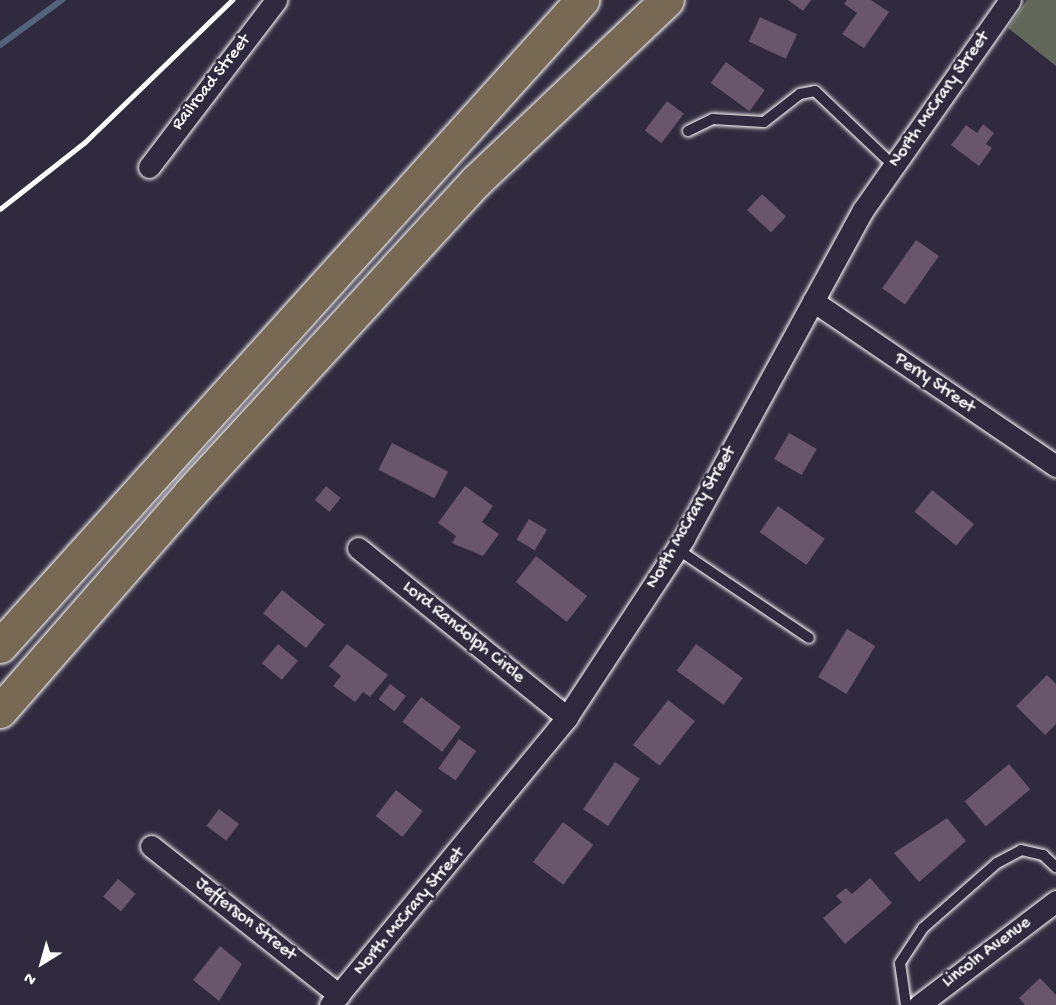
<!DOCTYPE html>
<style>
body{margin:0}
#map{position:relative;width:1056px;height:1005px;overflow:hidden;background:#2f2a3d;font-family:"Gochi Hand",sans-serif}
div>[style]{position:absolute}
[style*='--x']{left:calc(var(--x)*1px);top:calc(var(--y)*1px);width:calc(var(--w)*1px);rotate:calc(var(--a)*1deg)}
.green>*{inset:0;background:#62675a}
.stream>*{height:6px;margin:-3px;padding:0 3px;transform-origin:3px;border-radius:3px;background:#51647c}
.building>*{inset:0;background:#69556c;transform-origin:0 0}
.roads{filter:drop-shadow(0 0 2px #fff) drop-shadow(0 0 2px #fff)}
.service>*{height:10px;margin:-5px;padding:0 5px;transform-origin:5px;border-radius:5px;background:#2f2a3d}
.minor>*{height:21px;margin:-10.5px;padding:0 10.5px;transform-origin:10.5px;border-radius:10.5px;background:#2f2a3d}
.motorway>*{height:33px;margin:-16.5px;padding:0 16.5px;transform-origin:16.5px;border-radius:16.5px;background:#786954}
.rail>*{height:4.5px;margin:-2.25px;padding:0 2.25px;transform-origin:2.25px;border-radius:2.25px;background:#fff}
span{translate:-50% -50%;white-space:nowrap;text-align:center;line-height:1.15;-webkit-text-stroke:5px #2f2a3d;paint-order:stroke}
.street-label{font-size:18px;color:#fff}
.north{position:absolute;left:12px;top:933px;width:60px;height:60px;-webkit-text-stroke:4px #2f2a3d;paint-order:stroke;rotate:217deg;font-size:16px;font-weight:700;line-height:24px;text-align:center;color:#fff}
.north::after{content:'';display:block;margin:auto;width:21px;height:27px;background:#fff;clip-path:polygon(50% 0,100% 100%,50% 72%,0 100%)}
</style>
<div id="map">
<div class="green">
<div style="clip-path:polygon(1027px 0,1056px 0,1056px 66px,1008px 28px)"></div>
</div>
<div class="stream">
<div style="--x:0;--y:45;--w:77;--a:-36"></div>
</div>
<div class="building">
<div style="clip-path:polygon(788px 0,811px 0,803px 11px)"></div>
<div style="clip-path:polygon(847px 0,871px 0,889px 12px,864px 48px,842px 34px,857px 13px,844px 4px)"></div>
<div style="left:760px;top:17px;width:41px;height:27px;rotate:25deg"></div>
<div style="left:726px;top:62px;width:48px;height:26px;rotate:36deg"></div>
<div style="left:667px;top:101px;width:21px;height:37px;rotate:37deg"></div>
<div style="clip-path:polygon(983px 124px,994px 133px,986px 144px,992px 148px,979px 166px,951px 145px,966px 125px,977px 133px)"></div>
<div style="left:762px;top:194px;width:33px;height:22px;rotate:43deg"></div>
<div style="left:916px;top:240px;width:28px;height:59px;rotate:35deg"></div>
<div style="left:789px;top:433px;width:32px;height:30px;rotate:30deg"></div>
<div style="left:392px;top:443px;width:63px;height:30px;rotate:27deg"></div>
<div style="left:326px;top:486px;width:19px;height:18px;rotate:39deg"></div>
<div style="clip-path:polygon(465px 486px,493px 506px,482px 522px,499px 534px,483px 556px,452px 543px,456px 536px,438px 523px)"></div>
<div style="left:932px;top:490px;width:54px;height:28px;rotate:39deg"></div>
<div style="left:778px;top:506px;width:57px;height:32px;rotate:35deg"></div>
<div style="left:529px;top:519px;width:21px;height:24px;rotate:31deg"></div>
<div style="left:536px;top:556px;width:65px;height:33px;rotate:38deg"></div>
<div style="left:282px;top:590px;width:55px;height:30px;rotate:39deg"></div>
<div style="left:847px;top:629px;width:33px;height:56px;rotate:31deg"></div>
<div style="left:278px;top:644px;width:26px;height:25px;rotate:40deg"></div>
<div style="clip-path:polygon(347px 644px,388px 675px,370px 697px,363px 692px,355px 702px,333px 686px,341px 676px,329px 666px)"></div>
<div style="left:696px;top:644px;width:58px;height:33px;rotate:36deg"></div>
<div style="clip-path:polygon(1047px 675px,1056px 684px,1056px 724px,1045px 735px,1016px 706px)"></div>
<div style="left:390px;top:684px;width:20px;height:19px;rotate:37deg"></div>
<div style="left:421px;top:697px;width:50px;height:31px;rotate:37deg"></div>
<div style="left:668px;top:700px;width:34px;height:57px;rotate:38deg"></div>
<div style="left:459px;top:739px;width:21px;height:36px;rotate:35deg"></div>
<div style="left:615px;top:762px;width:30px;height:57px;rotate:34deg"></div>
<div style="left:1009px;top:764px;width:33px;height:58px;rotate:50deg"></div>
<div style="left:396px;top:790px;width:34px;height:33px;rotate:38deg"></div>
<div style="left:219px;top:809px;width:25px;height:21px;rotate:37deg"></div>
<div style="clip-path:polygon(947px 818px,966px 841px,919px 882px,894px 853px)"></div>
<div style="left:563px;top:822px;width:38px;height:50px;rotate:37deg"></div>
<div style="clip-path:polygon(870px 878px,892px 903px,845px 944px,823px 918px,842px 902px,836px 896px,846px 888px,852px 894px)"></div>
<div style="left:118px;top:879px;width:23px;height:23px;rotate:40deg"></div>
<div style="clip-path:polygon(220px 946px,242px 964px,219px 1001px,193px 980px)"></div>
<div style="clip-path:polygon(1040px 978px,1056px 995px,1056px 1005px,1025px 1005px,1019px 998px)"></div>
</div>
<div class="roads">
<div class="service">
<div style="--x:688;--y:131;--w:28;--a:-26"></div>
<div style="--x:713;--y:119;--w:51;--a:3.4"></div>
<div style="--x:764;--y:122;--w:46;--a:-37.9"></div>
<div style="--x:800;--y:94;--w:15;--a:-11"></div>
<div style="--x:815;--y:91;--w:109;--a:43.5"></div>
<div style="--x:677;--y:549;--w:159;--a:34"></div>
<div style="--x:906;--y:1005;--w:42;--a:-98.1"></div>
<div style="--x:900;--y:963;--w:42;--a:-56.7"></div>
<div style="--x:923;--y:928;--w:98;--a:-41.3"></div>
<div style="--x:997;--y:863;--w:27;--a:-28"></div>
<div style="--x:1021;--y:850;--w:23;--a:13"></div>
<div style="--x:1043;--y:855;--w:18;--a:43"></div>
</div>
<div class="minor">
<div style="--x:149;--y:167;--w:210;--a:-52.7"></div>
<div style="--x:813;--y:301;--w:294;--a:34.2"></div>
<div style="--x:358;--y:548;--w:269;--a:39"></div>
<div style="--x:151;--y:846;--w:240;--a:38.4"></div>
<div style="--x:330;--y:1005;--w:373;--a:-50.5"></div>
<div style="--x:567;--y:717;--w:214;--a:-56.8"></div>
<div style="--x:684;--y:538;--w:374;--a:-61.4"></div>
<div style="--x:863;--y:210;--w:256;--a:-55"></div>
<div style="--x:919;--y:1005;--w:172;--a:-37.2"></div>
</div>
<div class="motorway">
<div style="--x:0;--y:646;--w:870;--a:-47.98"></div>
<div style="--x:0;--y:711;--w:289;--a:-48.9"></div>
<div style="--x:190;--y:493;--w:423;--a:-47.5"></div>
<div style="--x:476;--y:181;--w:263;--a:-43.5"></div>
</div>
</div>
<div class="rail">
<div style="--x:0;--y:209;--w:107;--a:-38.2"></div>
<div style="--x:84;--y:143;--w:206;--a:-44"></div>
</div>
<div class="street-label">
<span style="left:212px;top:83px;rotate:-52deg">Railroad Street</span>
<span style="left:940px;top:100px;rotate:-55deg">North McCrary Street</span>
<span style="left:934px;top:384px;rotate:34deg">Perry Street</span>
<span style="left:692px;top:518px;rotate:-60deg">North McCrary Street</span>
<span style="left:463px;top:633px;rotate:39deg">Lord Randolph Circle</span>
<span style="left:410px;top:912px;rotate:-50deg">North McCrary Street</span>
<span style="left:245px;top:920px;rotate:38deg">Jefferson Street</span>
<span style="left:987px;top:953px;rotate:-37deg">Lincoln Avenue</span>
</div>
<div class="north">N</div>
</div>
